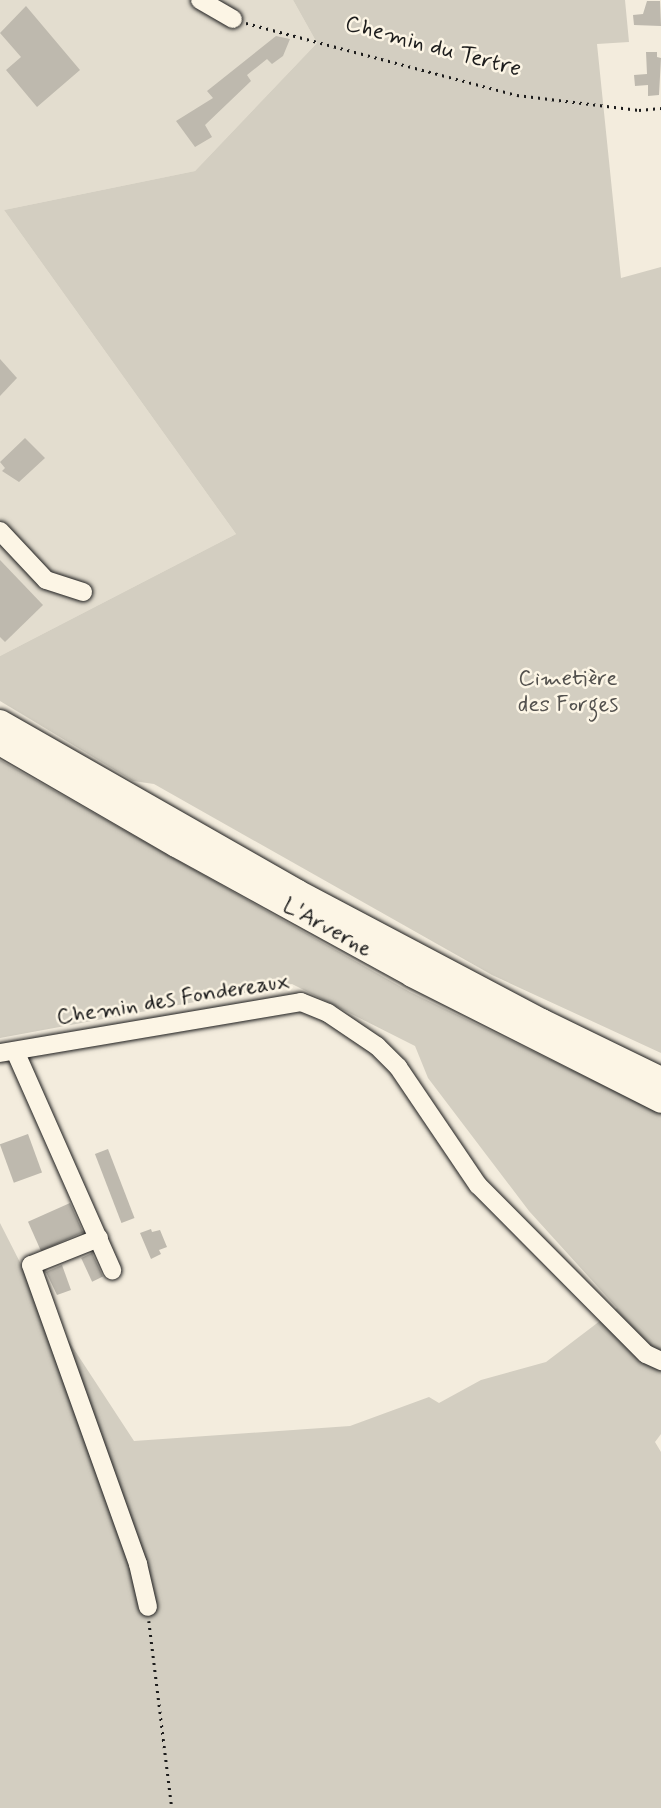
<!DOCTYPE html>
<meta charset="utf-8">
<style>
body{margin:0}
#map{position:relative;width:661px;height:1808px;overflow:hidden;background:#f3ecdd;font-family:Mynerve,sans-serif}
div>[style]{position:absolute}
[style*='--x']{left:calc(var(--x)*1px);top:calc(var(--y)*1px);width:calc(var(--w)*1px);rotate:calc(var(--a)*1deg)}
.built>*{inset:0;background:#e3ddcf}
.green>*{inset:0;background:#d3cec1}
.building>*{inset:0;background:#beb9ae;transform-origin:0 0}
.path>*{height:2.5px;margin-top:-1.25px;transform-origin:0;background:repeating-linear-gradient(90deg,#1c1c1c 0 2px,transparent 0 7px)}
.roads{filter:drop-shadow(0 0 2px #1c1c1c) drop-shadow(0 0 2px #1c1c1c)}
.minor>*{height:18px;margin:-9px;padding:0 9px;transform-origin:9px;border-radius:9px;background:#fcf5e5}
.highway>*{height:24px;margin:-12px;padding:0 12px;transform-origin:12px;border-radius:12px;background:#fcf5e5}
span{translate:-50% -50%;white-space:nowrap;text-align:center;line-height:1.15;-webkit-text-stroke:5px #fcf5e5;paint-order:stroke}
.street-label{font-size:23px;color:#1c1c1c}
.park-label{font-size:23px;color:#53514e}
</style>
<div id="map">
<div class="built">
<div style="clip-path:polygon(0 0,293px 0,317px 43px,195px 171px,4px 210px,236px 534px,0 656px)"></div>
</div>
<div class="green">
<div style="clip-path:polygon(293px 0,625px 0,629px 42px,597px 44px,621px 278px,661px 267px,661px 1053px,492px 975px,154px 784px,133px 781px,0 701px,0 656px,236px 534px,4px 210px,195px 171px,317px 43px)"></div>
<div style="clip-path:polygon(0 760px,410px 992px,661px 1113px,661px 1434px,655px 1442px,661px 1452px,661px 1808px,0 1808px,0 1223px,30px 1282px,134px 1441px,350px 1426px,429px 1397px,439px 1403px,481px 1380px,546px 1362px,617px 1308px,529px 1211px,428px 1078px,415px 1046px,292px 984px,0 1038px)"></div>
</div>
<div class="building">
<div style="clip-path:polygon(647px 1px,660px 1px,661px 26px,634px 25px,633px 15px,643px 14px)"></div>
<div style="clip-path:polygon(26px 6px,80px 70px,37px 107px,6px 70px,21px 57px,0 33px)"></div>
<div style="clip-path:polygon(276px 36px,290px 39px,283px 56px,272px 64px,267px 59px,247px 75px,251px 81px,205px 125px,212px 137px,195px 147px,176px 121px,213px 98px,207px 91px)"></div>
<div style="clip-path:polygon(646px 52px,657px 52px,657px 57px,661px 58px,659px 95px,648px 96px,648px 85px,635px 86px,634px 75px,647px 74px)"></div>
<div style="clip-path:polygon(0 359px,17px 378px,0 396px)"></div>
<div style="clip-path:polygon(25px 438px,45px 458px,19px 482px,2px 471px,5px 468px,0 462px)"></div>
<div style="clip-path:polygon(0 560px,43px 605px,5px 642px,0 637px)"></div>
<div style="left:28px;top:1134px;width:41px;height:30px;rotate:70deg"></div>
<div style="left:108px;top:1149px;width:74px;height:14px;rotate:69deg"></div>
<div style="left:70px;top:1203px;width:32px;height:46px;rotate:66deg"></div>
<div style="clip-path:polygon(151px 1229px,152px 1232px,160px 1230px,167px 1247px,159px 1250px,161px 1254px,151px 1259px,140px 1233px)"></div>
<div style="left:92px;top:1253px;width:26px;height:12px;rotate:65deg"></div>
<div style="clip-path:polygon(62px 1265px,71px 1290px,57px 1295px,46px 1272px)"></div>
</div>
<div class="path">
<div style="--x:246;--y:23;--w:280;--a:14.9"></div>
<div style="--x:517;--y:95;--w:123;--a:7"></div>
<div style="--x:639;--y:110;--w:22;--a:-5"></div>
<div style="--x:149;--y:1621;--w:188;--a:83"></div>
</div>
<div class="roads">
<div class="minor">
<div style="--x:200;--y:0;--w:38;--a:30"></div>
<div style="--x:0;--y:531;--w:67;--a:46.8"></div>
<div style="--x:46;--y:580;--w:39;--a:18"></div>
<div style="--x:15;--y:1051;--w:240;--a:66.1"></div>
<div style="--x:0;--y:1053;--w:305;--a:-9.6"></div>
<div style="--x:301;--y:1002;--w:29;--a:22"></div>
<div style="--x:328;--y:1013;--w:59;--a:34"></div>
<div style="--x:377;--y:1046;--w:30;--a:45"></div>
<div style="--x:398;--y:1067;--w:143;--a:55.9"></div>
<div style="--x:478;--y:1185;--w:238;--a:45.2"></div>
<div style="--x:646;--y:1354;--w:17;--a:25"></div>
<div style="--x:99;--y:1238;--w:73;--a:158.3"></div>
<div style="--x:31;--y:1265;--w:318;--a:70.3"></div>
<div style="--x:138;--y:1564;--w:44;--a:76.9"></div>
</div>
<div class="highway">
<div style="--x:0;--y:722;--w:343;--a:29.7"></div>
<div style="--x:298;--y:892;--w:276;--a:27.9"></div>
<div style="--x:542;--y:1021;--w:132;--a:26"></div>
<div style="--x:0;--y:743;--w:203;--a:30.1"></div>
<div style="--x:176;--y:845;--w:269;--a:28.8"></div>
<div style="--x:412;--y:975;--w:279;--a:26.8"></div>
</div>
</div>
<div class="street-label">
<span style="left:433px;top:47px;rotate:15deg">Chemin du Tertre</span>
<span style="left:327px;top:928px;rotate:29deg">L'Arverne</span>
<span style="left:173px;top:1000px;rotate:-9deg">Chemin des Fondereaux</span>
</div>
<div class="park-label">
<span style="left:568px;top:692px">Cimetière<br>des Forges</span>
</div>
</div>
